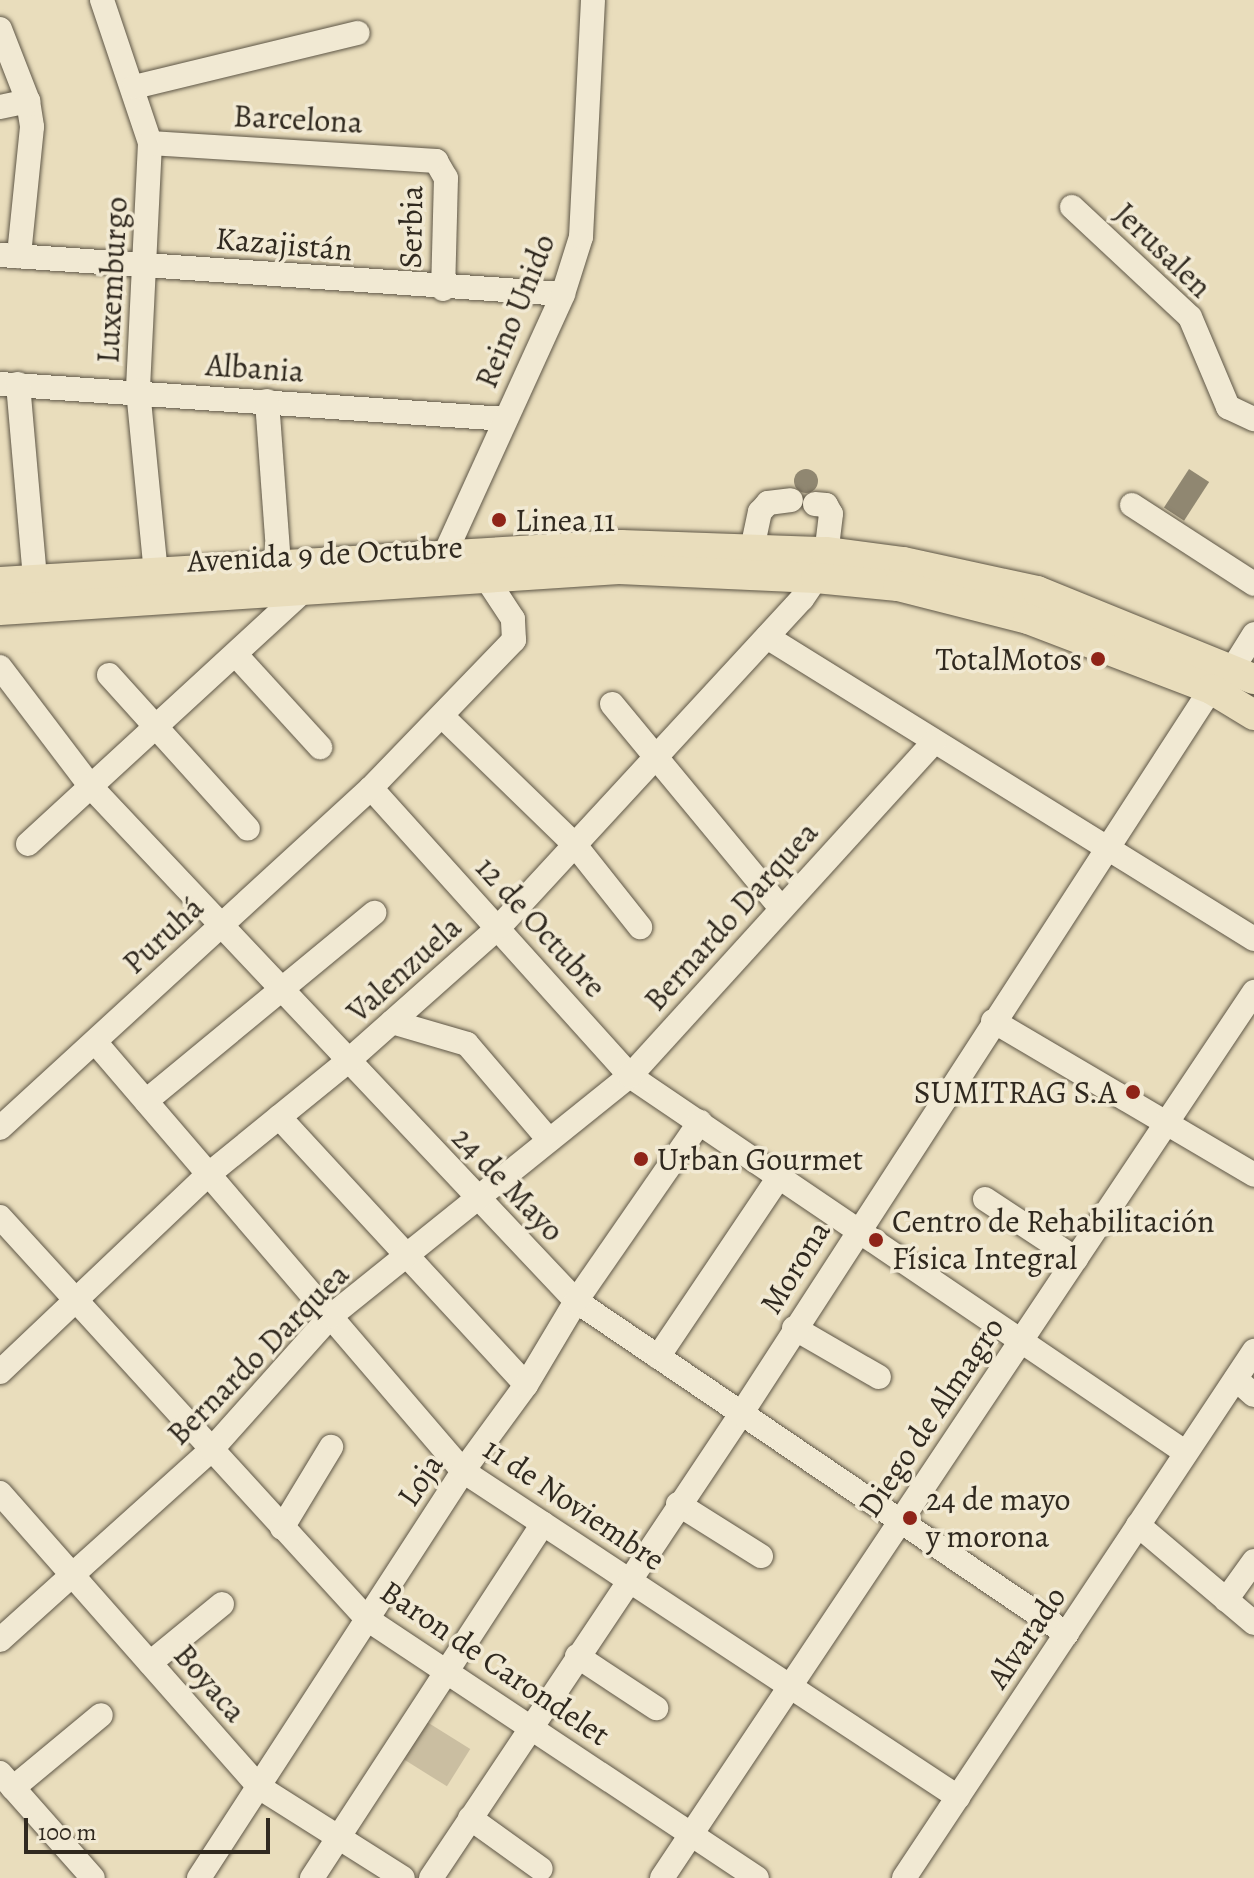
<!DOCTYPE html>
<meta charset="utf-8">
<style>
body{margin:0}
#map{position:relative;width:1254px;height:1878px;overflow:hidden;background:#e9ddbc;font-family:Alegreya,serif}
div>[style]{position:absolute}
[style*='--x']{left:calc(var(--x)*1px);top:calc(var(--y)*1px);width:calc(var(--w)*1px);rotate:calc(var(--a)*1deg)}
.green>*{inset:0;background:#cabea1;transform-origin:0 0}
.building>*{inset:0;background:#908771;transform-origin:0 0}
.round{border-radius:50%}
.roads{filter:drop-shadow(0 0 2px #5e5646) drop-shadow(0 0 2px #5e5646)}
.minor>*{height:24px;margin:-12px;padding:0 12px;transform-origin:12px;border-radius:12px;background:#f1e9d3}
.major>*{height:30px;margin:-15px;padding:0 15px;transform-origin:15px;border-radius:15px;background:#e9ddbc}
.dots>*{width:22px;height:22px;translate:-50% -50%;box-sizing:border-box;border:4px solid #f1e9d3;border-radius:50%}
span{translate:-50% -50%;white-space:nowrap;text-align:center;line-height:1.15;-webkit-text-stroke:7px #f1e9d3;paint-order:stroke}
.street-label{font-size:32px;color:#30291f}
.poi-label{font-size:32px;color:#30291f}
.left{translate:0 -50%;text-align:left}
.right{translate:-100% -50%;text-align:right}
.scale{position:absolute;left:24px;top:1818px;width:246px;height:36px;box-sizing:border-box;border:4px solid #30291f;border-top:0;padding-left:10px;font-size:24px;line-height:28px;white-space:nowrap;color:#30291f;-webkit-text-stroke:6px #f1e9d3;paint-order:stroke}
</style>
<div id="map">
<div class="green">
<div style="left:427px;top:1722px;width:51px;height:44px;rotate:32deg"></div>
</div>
<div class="building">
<div style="left:1189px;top:469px;width:24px;height:46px;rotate:33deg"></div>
<div class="round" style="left:794px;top:469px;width:24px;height:24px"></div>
</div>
<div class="roads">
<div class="minor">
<div style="--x:102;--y:0;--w:151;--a:71.4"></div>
<div style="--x:150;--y:143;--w:247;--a:92.8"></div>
<div style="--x:138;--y:390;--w:183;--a:84.4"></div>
<div style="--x:0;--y:29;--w:77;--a:68.7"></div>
<div style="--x:28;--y:101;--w:26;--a:81"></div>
<div style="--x:32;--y:127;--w:130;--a:95.8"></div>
<div style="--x:134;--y:87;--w:230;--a:-13.6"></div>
<div style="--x:0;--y:107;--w:29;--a:-12"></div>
<div style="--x:150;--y:143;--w:287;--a:3.6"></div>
<div style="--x:436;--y:161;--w:20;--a:60"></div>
<div style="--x:446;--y:178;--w:111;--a:91.5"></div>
<div style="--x:1072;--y:207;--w:161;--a:43"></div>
<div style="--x:1190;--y:317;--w:98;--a:67.1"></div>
<div style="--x:1228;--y:407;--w:29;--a:25"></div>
<div style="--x:0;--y:255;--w:564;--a:3.96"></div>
<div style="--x:0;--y:384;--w:506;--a:3.96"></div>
<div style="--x:18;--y:384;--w:196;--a:85"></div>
<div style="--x:267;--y:401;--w:163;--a:85.8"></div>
<div style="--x:815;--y:504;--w:11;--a:5"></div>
<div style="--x:826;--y:505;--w:10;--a:61"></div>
<div style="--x:831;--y:514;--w:38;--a:97"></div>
<div style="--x:1132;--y:505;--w:145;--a:32.9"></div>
<div style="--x:752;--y:549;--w:38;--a:-78"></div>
<div style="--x:760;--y:512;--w:12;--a:-48"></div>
<div style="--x:768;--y:503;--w:23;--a:-7"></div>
<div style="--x:437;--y:571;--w:304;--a:-65.5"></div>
<div style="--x:563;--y:294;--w:60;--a:-72.5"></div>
<div style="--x:581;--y:237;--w:237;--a:-87.1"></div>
<div style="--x:767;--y:637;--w:573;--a:31.8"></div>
<div style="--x:236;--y:655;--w:125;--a:47.6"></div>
<div style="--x:0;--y:667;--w:152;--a:52.8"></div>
<div style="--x:92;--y:788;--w:705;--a:46.67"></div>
<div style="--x:576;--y:1301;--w:593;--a:34.15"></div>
<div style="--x:1233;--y:668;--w:40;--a:-58"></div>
<div style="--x:109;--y:675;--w:207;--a:47.9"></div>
<div style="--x:612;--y:704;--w:264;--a:50.4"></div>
<div style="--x:443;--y:717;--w:184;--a:44.1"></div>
<div style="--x:575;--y:845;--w:105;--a:51.6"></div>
<div style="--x:371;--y:788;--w:387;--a:48"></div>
<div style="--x:630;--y:1076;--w:670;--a:34.12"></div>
<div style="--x:28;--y:844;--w:377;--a:-42.6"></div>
<div style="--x:993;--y:1021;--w:303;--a:30.5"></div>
<div style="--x:392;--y:1022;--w:78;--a:16.3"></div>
<div style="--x:467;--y:1044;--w:126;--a:49.5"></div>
<div style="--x:96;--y:1043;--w:564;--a:49.39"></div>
<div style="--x:463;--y:1471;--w:593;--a:33.37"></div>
<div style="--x:146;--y:1101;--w:296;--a:-39.5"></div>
<div style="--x:279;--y:1117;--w:364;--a:47.3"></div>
<div style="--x:0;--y:1128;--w:503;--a:-42.5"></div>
<div style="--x:371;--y:788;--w:206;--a:-46"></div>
<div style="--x:514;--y:640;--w:21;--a:-93"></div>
<div style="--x:513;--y:619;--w:45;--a:-123.3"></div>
<div style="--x:985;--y:1199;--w:109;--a:33.4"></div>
<div style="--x:0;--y:1217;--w:544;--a:47.61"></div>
<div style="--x:367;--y:1619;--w:468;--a:33.6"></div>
<div style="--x:794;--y:1328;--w:98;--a:30"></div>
<div style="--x:658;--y:1357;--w:217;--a:-56.1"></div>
<div style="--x:0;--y:1372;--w:288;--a:-43.5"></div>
<div style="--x:209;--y:1174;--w:179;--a:-39.1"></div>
<div style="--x:348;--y:1061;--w:203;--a:-41.6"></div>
<div style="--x:500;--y:926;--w:445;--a:-47.3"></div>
<div style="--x:802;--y:599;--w:25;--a:-56"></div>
<div style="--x:1236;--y:1379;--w:24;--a:42"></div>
<div style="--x:0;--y:1493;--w:392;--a:48.6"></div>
<div style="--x:259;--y:1787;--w:170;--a:32.3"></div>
<div style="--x:678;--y:1504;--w:98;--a:32.1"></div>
<div style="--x:1138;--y:1525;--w:152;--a:40.2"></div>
<div style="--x:282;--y:1528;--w:95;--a:-58.8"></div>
<div style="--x:1226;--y:1600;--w:48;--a:-54.3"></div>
<div style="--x:0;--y:1640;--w:285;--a:-42"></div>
<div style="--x:212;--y:1449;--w:178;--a:-48.2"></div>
<div style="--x:331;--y:1316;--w:383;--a:-38.8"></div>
<div style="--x:630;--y:1076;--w:452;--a:-47.7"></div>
<div style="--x:577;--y:1656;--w:95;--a:33.4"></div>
<div style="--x:150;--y:1663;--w:93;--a:-39.3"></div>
<div style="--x:0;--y:1773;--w:140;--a:48.5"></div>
<div style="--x:13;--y:1788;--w:114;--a:-39.7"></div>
<div style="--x:470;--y:1818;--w:87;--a:35.7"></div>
<div style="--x:199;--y:1878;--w:485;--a:-57"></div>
<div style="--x:463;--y:1471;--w:107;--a:-53.8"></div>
<div style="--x:526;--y:1385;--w:98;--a:-59.2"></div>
<div style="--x:576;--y:1301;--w:218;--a:-55.3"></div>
<div style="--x:312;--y:1878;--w:423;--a:-56.9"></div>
<div style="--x:431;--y:1878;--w:558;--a:-56.25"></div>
<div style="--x:741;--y:1414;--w:864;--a:-57.05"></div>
<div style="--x:662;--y:1878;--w:1066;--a:-56.25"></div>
<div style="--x:904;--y:1878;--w:633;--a:-56.41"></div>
</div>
<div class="major">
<div style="--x:0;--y:582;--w:622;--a:-3.41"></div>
<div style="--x:621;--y:545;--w:205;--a:2"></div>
<div style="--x:826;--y:552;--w:78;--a:7.4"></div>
<div style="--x:903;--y:562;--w:137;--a:12.2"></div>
<div style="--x:1037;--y:591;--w:234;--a:22.1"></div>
<div style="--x:0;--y:610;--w:620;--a:-3.79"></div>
<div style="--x:619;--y:569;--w:197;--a:2.6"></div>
<div style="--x:816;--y:578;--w:82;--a:5.6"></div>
<div style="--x:898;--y:586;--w:134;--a:14.2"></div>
<div style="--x:1028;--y:619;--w:196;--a:20.9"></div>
<div style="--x:1211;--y:689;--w:50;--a:31.2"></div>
</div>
</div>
<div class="dots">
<div style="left:499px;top:520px;background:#8f2418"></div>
<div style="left:1098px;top:659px;background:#8f2418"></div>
<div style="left:1133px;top:1092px;background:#8f2418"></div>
<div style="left:641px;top:1159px;background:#8f2418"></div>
<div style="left:876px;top:1240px;background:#8f2418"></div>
<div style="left:910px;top:1518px;background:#8f2418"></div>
</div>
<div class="street-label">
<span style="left:298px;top:119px;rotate:3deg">Barcelona</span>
<span style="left:411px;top:227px;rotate:-89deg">Serbia</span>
<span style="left:284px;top:244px;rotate:5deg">Kazajistán</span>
<span style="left:1163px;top:250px;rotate:44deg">Jerusalen</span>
<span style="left:112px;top:280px;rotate:-87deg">Luxemburgo</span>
<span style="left:515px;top:311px;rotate:-68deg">Reino Unido</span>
<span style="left:255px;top:368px;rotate:4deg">Albania</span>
<span style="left:325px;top:554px;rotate:-3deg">Avenida 9 de Octubre</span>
<span style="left:731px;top:916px;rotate:-48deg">Bernardo Darquea</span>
<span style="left:541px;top:927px;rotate:48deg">12 de Octubre</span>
<span style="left:163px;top:935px;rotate:-43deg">Puruhá</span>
<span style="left:404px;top:969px;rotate:-42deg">Valenzuela</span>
<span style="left:508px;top:1184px;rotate:46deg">24 de Mayo</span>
<span style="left:795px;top:1267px;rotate:-58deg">Morona</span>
<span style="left:258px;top:1354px;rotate:-45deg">Bernardo Darquea</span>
<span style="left:931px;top:1417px;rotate:-56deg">Diego de Almagro</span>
<span style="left:420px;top:1480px;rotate:-56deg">Loja</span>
<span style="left:574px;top:1504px;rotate:34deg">11 de Noviembre</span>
<span style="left:1026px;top:1637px;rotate:-56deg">Alvarado</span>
<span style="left:495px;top:1663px;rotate:34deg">Baron de Carondelet</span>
<span style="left:210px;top:1683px;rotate:49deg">Boyaca</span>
</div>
<div class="poi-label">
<span class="left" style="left:515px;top:520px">Linea 11</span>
<span class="right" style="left:1082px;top:659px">TotalMotos</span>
<span class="right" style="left:1117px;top:1092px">SUMITRAG S.A</span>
<span class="left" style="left:657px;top:1159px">Urban Gourmet</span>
<span class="left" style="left:892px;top:1240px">Centro de Rehabilitación<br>Física Integral</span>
<span class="left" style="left:926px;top:1518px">24 de mayo<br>y morona</span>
</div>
<div class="scale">100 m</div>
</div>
